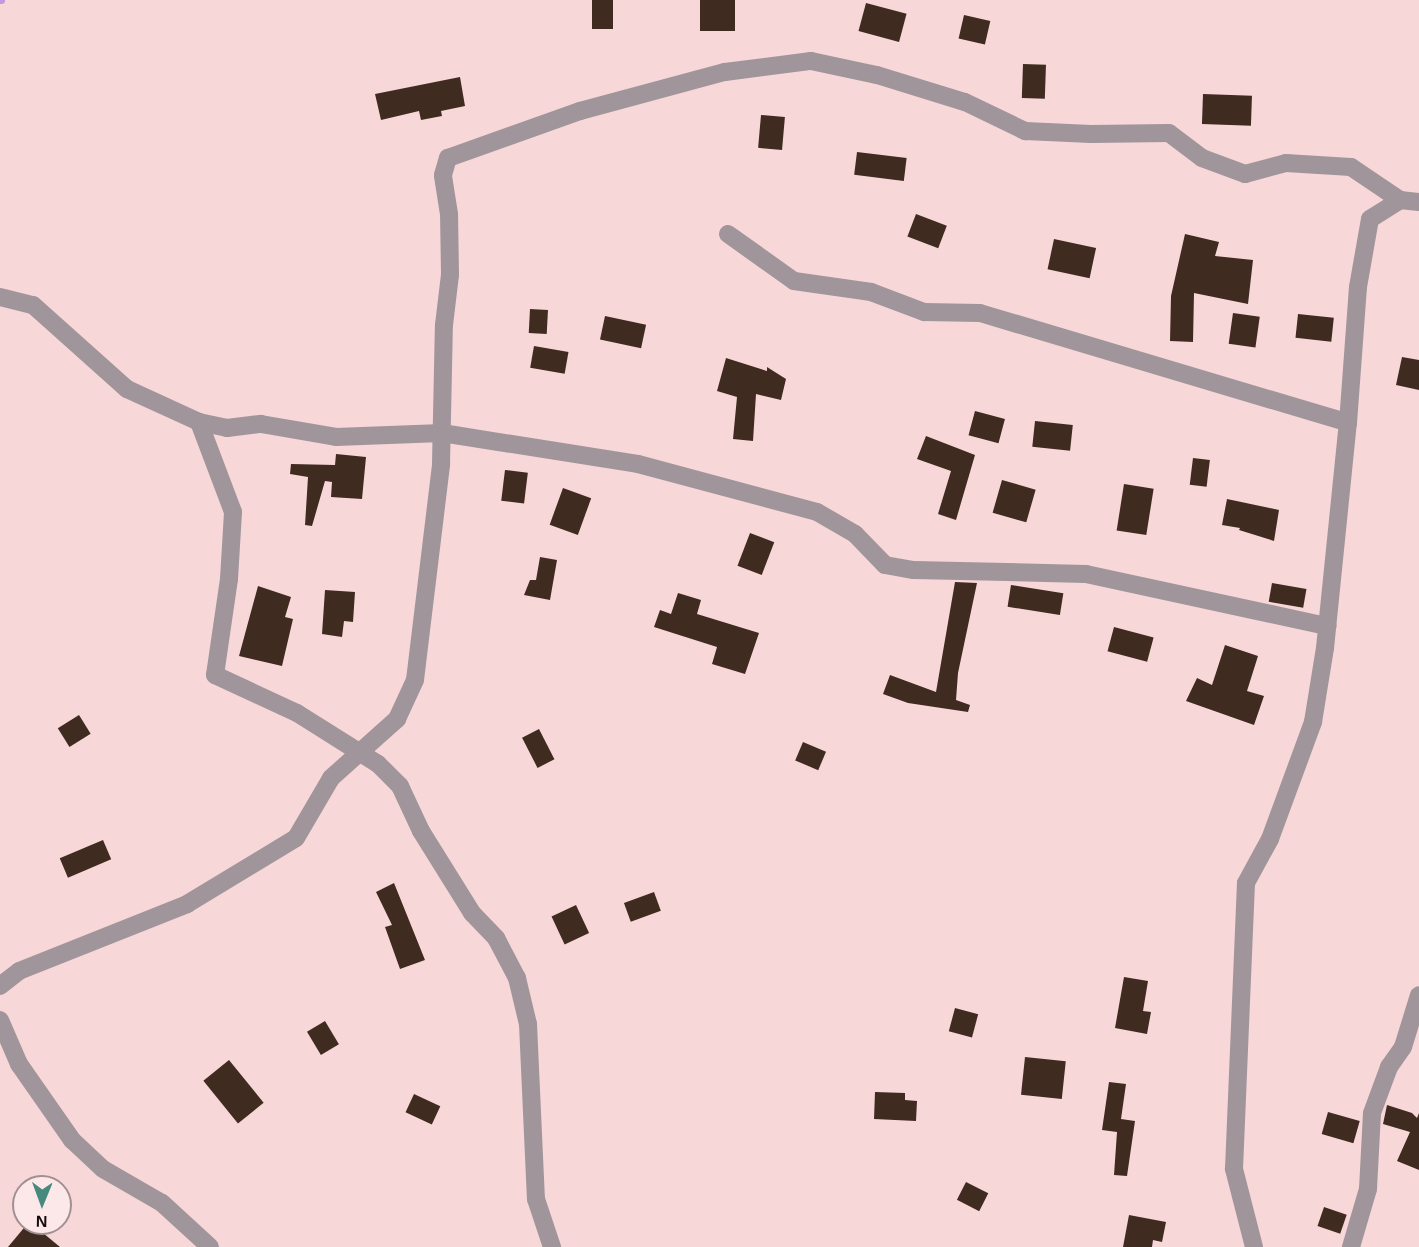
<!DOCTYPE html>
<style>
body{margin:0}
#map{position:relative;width:1419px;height:1247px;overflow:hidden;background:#f8d7d8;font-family:Arial,sans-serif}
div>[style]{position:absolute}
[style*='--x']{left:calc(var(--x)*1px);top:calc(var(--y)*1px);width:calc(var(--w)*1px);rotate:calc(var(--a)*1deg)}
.stream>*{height:7px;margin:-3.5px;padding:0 3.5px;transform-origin:3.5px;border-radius:3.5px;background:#bf9adb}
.building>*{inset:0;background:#402b20;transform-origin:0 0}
.minor>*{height:18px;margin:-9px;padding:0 9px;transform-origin:9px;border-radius:9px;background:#a0959b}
span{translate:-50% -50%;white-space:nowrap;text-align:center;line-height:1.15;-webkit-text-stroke:6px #fce8e9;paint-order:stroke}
.north{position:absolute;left:12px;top:1175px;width:60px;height:60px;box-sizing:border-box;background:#fce8e9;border:2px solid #a09091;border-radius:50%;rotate:181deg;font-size:16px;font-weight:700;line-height:24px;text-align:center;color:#160c0d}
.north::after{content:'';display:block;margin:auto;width:21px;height:27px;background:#478a7d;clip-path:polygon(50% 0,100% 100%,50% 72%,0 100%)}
</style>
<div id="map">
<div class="stream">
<div style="--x:0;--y:0;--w:1;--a:0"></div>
</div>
<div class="building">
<div style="left:592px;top:0;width:21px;height:29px"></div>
<div style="left:700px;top:0;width:35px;height:31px"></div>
<div style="left:866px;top:3px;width:42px;height:29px;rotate:15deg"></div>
<div style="left:964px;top:15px;width:27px;height:24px;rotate:13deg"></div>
<div style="left:1023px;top:64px;width:23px;height:34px;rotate:2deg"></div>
<div style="clip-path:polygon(460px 77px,465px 106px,441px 111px,442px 116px,421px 120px,419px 111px,381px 120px,375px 94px)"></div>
<div style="left:1203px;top:94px;width:49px;height:30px;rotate:2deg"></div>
<div style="left:761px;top:115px;width:24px;height:33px;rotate:5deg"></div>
<div style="left:857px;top:152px;width:50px;height:23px;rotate:7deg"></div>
<div style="left:916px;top:214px;width:33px;height:24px;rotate:21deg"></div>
<div style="clip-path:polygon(1185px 234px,1219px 242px,1215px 256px,1253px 260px,1248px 304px,1194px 293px,1193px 342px,1170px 341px,1171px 296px)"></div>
<div style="left:1054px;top:239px;width:43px;height:31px;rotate:12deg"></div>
<div style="left:530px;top:309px;width:18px;height:24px;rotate:3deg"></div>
<div style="left:1233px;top:313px;width:27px;height:31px;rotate:8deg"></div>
<div style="left:1298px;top:314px;width:36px;height:24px;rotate:6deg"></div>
<div style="left:605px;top:316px;width:42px;height:24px;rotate:12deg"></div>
<div style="left:534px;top:346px;width:35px;height:22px;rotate:10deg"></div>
<div style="clip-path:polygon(1402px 357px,1419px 360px,1419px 390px,1396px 385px)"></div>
<div style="clip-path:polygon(726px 358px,767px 371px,767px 367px,786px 379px,781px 400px,756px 394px,753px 441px,733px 439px,737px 397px,717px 391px)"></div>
<div style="left:975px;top:411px;width:31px;height:25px;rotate:15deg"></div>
<div style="left:1035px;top:421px;width:38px;height:26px;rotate:6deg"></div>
<div style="clip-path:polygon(926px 436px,975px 455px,956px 520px,938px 514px,951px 471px,917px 459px)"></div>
<div style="clip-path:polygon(336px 454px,366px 457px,362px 499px,331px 497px,332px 482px,325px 481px,312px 526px,305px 525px,308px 477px,290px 474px,291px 464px,335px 465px)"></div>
<div style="left:1193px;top:458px;width:17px;height:27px;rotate:7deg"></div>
<div style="left:505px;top:470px;width:23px;height:31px;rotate:7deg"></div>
<div style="left:1002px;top:480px;width:35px;height:34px;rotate:16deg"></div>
<div style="left:1124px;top:484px;width:30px;height:47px;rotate:9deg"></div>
<div style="left:563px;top:488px;width:30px;height:39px;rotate:20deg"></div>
<div style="clip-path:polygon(1227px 499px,1279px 510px,1274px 541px,1239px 530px,1240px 528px,1222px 525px)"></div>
<div style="left:750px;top:533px;width:26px;height:35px;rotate:21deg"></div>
<div style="clip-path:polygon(540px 557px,557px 560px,550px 600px,524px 595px,530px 580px,536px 580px)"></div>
<div style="clip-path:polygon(955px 582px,977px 583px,958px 673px,956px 700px,970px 705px,968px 712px,908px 703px,883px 694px,890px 675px,936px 692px)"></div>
<div style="left:1272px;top:583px;width:35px;height:19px;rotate:10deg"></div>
<div style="left:1011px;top:585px;width:53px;height:22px;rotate:9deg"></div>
<div style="clip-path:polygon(258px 586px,291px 597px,285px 617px,293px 619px,282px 666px,239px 656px)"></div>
<div style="clip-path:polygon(325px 590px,355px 592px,353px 622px,344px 621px,342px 637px,322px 634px)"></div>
<div style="clip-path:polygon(678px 593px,701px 600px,697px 614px,759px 633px,745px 674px,712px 664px,717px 647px,654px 627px,660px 610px,671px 614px)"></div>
<div style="left:1114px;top:627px;width:41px;height:25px;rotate:15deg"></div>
<div style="clip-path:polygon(1225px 645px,1258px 656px,1247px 691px,1264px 696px,1254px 725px,1186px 701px,1197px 678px,1212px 685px)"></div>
<div style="left:79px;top:715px;width:22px;height:25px;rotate:58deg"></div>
<div style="left:539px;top:729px;width:34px;height:19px;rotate:63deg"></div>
<div style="left:803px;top:742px;width:25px;height:20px;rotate:23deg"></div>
<div style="left:103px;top:840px;width:21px;height:47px;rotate:67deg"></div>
<div style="clip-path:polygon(394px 883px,425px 960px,400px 969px,385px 927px,392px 925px,376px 892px)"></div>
<div style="left:654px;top:892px;width:20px;height:32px;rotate:70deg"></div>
<div style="left:576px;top:905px;width:31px;height:27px;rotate:65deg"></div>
<div style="clip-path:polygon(1124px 977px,1148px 981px,1143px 1011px,1151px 1012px,1147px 1034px,1115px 1028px)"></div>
<div style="left:955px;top:1008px;width:24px;height:24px;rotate:15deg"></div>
<div style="left:325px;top:1021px;width:27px;height:21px;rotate:59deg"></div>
<div style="left:1025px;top:1057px;width:41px;height:38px;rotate:6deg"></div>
<div style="left:229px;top:1060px;width:55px;height:33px;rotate:51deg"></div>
<div style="clip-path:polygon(1109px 1082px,1126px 1084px,1121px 1119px,1135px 1121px,1127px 1176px,1114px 1175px,1117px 1132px,1102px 1130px)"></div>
<div style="clip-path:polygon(875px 1092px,905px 1093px,905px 1100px,917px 1101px,916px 1121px,874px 1119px)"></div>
<div style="left:414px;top:1094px;width:29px;height:20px;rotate:25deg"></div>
<div style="clip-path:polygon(1387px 1105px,1412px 1113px,1417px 1118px,1419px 1113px,1419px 1170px,1397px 1161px,1410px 1132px,1383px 1124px)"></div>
<div style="left:1328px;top:1112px;width:33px;height:23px;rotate:16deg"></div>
<div style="left:966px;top:1182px;width:25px;height:20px;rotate:27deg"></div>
<div style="left:1324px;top:1207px;width:24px;height:20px;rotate:19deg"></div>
<div style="clip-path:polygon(1129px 1215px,1166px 1222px,1162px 1242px,1153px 1240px,1152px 1247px,1123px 1247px)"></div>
<div style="clip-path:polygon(28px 1223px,31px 1223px,60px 1247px,8px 1247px)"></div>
</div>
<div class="minor">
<div style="--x:728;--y:234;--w:81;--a:35.5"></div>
<div style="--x:794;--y:281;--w:78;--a:8.1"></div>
<div style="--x:871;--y:292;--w:57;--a:20.7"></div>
<div style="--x:924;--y:312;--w:56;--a:1"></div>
<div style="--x:980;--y:313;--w:384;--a:16.6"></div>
<div style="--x:0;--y:297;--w:34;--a:14"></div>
<div style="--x:33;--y:305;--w:126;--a:41.8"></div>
<div style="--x:127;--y:389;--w:79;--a:24.6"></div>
<div style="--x:199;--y:422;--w:96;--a:69.3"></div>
<div style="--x:233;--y:512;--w:67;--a:93.4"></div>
<div style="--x:229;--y:579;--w:97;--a:98.3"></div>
<div style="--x:215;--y:675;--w:90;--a:24.9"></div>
<div style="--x:297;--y:713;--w:96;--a:32.2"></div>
<div style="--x:378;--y:764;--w:31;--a:45"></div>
<div style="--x:400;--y:786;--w:50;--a:65"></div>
<div style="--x:421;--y:831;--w:97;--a:58.1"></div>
<div style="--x:472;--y:913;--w:35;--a:46"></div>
<div style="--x:496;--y:938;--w:45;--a:62.3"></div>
<div style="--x:517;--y:978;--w:47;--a:76.6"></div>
<div style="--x:528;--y:1024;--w:175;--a:87.4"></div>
<div style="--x:536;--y:1199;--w:51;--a:71.6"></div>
<div style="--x:199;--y:422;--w:29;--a:12"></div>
<div style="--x:227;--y:428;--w:34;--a:-7"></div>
<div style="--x:261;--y:424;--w:76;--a:9.8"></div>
<div style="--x:336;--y:437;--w:106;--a:-2.2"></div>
<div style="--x:442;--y:433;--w:198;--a:9"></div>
<div style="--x:638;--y:464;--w:185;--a:15"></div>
<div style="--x:817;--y:512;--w:44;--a:30.1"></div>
<div style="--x:855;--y:534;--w:43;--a:45.9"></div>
<div style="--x:885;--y:565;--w:29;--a:10"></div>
<div style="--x:914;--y:570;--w:172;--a:1.3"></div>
<div style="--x:1086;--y:574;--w:247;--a:12.2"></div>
<div style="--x:0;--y:986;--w:24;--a:-38"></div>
<div style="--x:19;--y:971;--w:181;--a:-21.7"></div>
<div style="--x:187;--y:904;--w:127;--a:-31.2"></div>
<div style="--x:296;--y:838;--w:69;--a:-59.7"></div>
<div style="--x:331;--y:778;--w:89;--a:-41.8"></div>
<div style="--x:397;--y:719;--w:43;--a:-65.2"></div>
<div style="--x:415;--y:680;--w:218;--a:-83.1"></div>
<div style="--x:441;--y:464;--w:139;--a:-88.8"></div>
<div style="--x:444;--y:325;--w:50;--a:-83.2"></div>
<div style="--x:450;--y:275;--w:61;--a:-90.9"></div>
<div style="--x:449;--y:214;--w:39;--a:-99"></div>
<div style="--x:443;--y:175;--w:18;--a:-74"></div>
<div style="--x:448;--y:158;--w:140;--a:-19.6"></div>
<div style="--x:580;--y:111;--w:150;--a:-15.1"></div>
<div style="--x:725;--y:72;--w:87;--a:-7.3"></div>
<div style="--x:811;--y:61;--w:67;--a:12"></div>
<div style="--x:877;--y:75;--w:92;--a:17.1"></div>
<div style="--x:965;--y:102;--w:67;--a:25.8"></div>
<div style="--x:1025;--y:131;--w:66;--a:2.6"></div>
<div style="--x:1091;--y:134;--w:78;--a:-0.7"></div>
<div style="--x:1169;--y:133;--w:41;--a:37.1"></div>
<div style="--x:1202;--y:158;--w:46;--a:20.4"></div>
<div style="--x:1245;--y:174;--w:42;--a:-15"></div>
<div style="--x:1286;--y:163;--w:65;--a:3.5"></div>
<div style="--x:1351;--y:167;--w:59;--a:34"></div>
<div style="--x:1400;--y:200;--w:19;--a:6"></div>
<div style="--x:0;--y:1020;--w:48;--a:66.6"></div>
<div style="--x:19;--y:1064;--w:93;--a:55.1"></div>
<div style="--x:72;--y:1140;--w:42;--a:43.1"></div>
<div style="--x:103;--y:1169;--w:68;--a:30"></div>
<div style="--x:162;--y:1203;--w:65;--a:42.5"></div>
<div style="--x:1254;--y:1247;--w:81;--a:-104.4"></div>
<div style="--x:1234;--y:1169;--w:286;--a:-87.6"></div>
<div style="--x:1246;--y:883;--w:50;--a:-61.4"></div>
<div style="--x:1270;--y:839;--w:125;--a:-69.8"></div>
<div style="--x:1313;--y:722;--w:75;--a:-80.8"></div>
<div style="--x:1325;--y:648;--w:226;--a:-84.2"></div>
<div style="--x:1348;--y:423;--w:136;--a:-85.8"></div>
<div style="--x:1358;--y:287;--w:69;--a:-80"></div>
<div style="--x:1370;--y:219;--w:36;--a:-32"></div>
<div style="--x:1351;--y:1247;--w:60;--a:-73.7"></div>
<div style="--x:1368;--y:1189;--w:76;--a:-87"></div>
<div style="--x:1372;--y:1113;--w:49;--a:-69.7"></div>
<div style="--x:1389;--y:1067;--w:24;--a:-55"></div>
<div style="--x:1403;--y:1047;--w:54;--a:-72.9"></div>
</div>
<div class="north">N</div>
</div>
